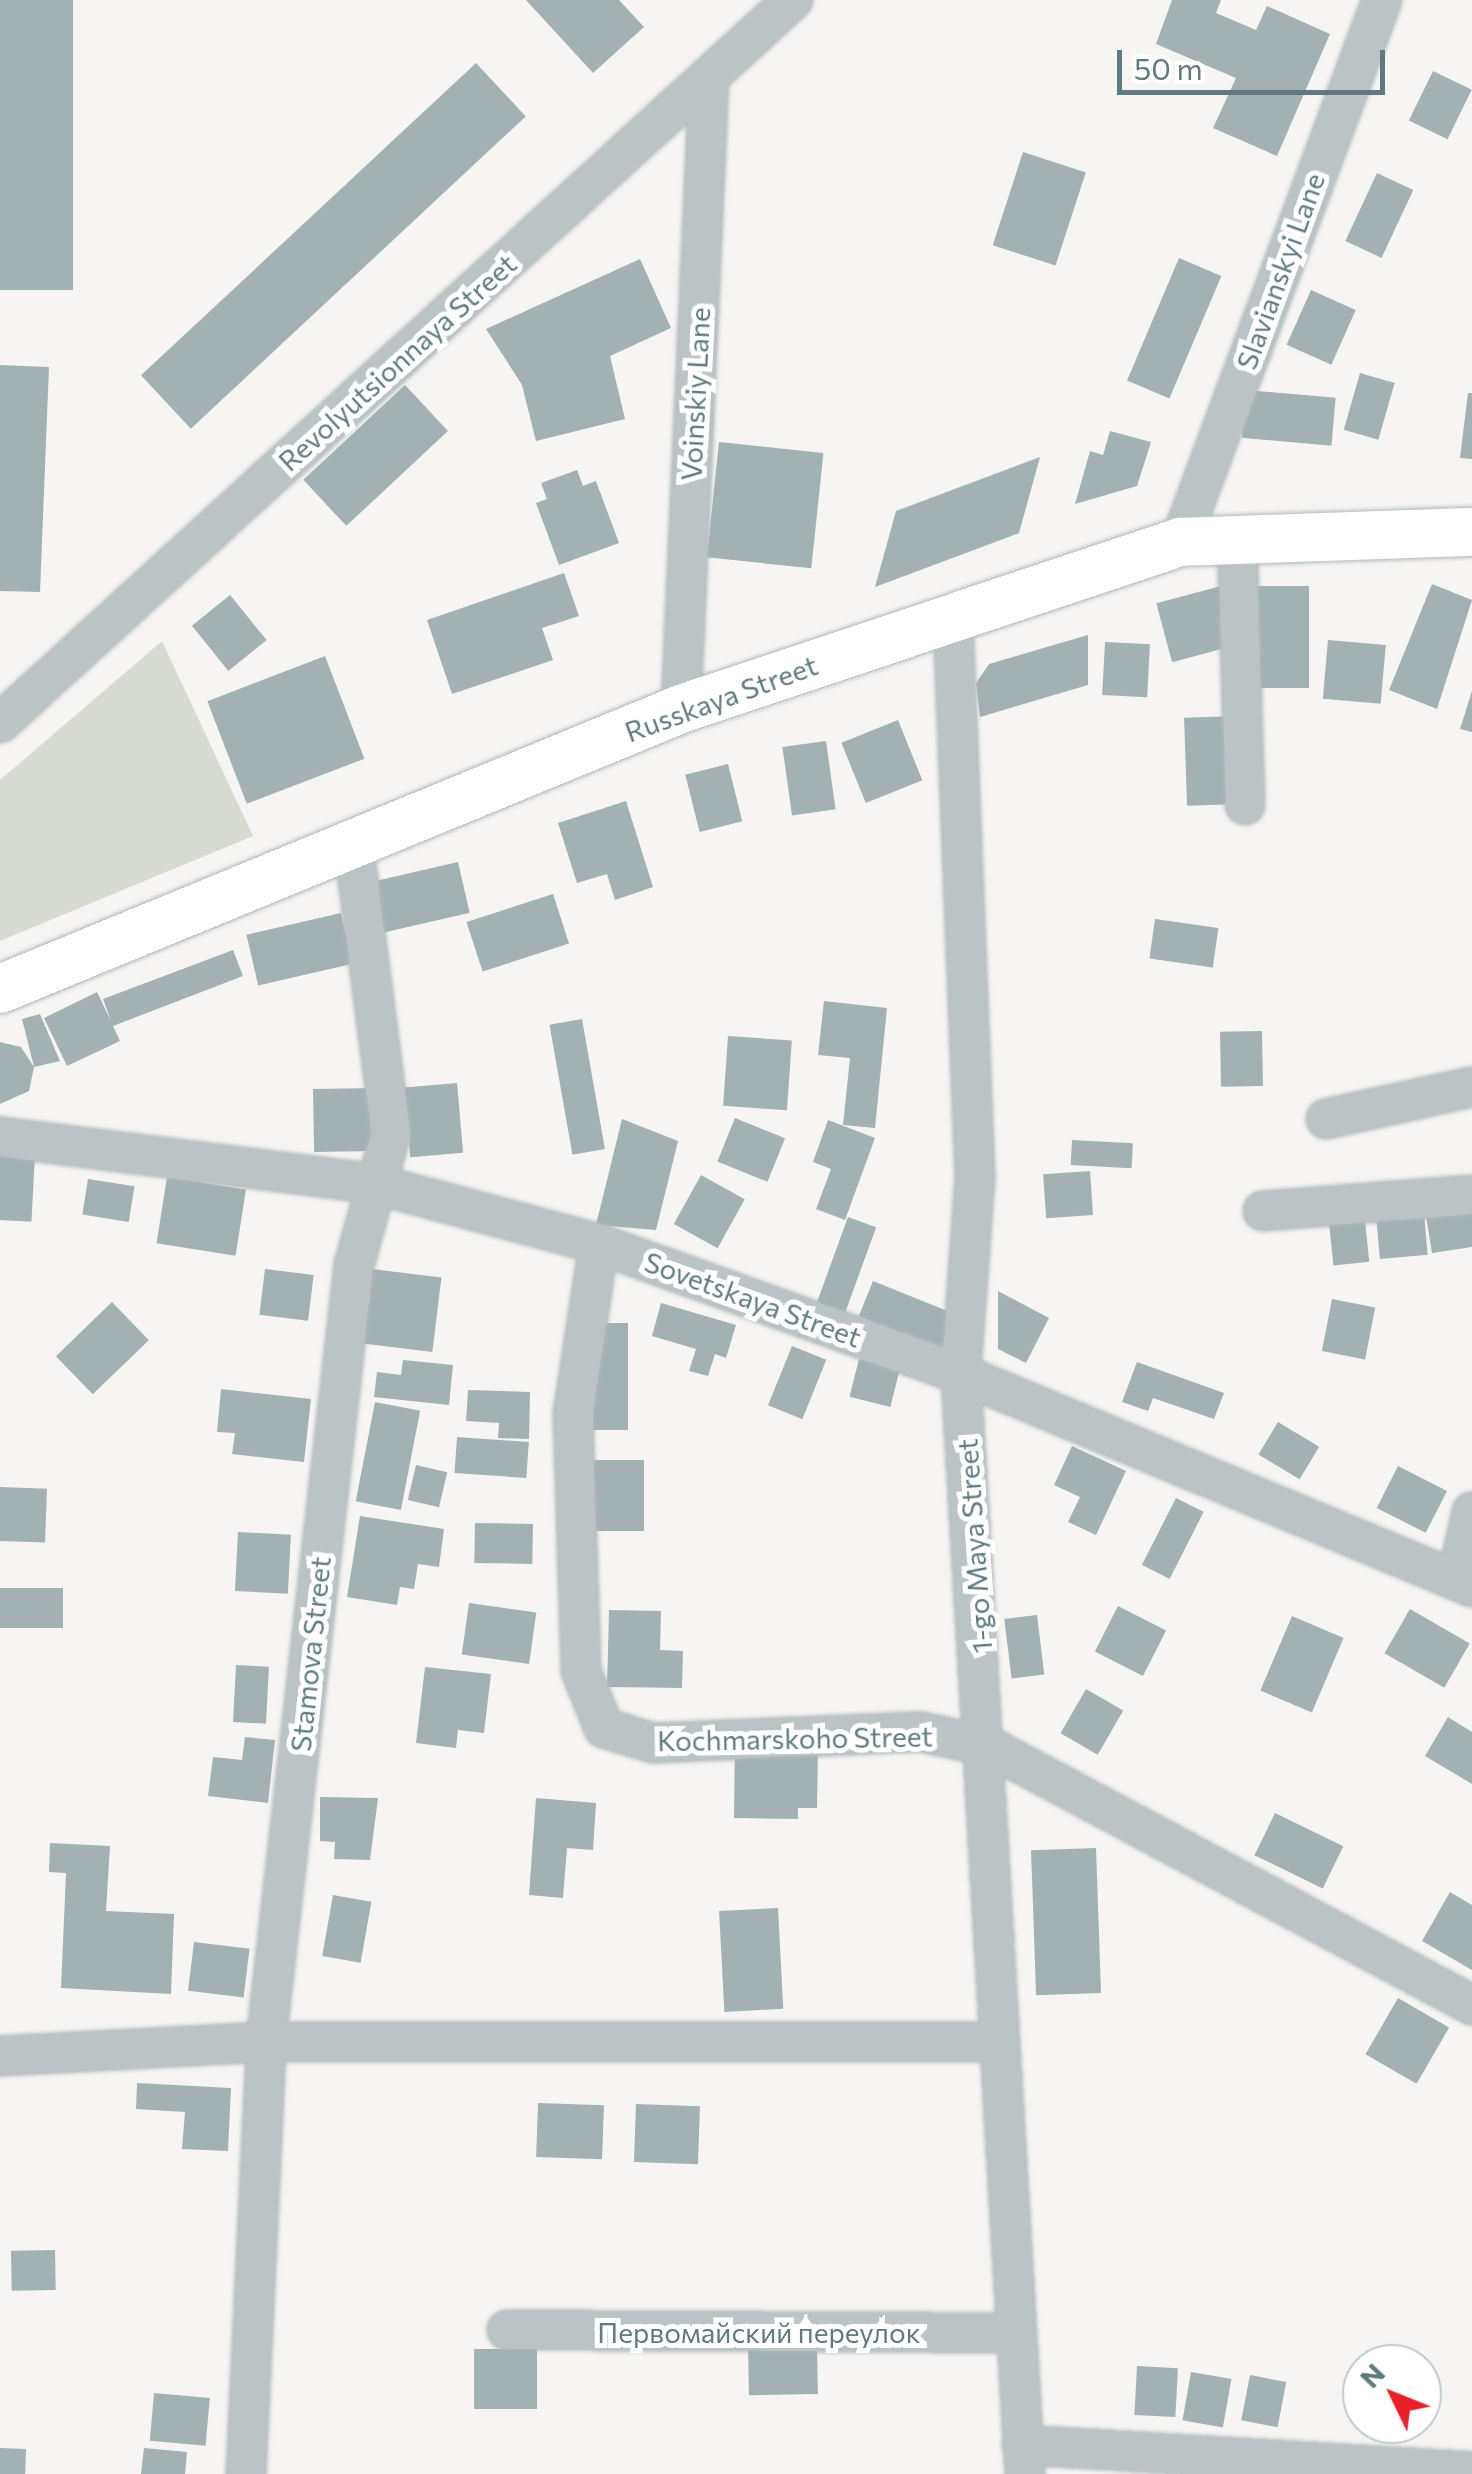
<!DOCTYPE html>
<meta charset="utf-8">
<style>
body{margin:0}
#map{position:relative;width:1472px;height:2474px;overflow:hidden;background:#f6f5f3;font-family:Commissioner,sans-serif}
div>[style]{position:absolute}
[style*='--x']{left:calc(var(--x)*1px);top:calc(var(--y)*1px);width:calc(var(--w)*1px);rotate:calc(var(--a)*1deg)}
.green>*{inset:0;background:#d8dbd2}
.building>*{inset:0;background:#a3b1b3;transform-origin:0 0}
.roads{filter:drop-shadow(0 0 2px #b0b8ba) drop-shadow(0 0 2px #b0b8ba)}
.minor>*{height:38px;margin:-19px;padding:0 19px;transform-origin:19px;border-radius:19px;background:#bcc3c5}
.major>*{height:48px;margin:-24px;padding:0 24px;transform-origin:24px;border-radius:24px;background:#fff}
span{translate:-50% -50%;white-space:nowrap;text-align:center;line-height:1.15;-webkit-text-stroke:10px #fff;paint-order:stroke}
.street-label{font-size:28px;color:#607a7f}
.north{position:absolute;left:1342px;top:2344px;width:100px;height:100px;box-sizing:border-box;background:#fff;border:2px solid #bfcacc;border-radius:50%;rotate:313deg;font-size:28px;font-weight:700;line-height:40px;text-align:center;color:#607a7f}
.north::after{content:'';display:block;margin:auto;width:35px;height:45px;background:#e92027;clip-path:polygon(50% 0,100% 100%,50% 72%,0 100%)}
.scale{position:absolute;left:1117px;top:50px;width:268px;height:45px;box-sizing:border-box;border:5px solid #607a7f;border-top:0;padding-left:12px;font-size:30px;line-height:35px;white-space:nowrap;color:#607a7f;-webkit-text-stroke:8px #fff;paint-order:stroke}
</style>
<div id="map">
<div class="green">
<div style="clip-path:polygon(162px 641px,253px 836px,0 941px,0 780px)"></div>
</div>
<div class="building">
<div style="left:0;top:0;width:73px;height:290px"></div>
<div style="clip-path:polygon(526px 0,619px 0,644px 27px,593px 73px)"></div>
<div style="clip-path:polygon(1172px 0,1221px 0,1216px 13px,1256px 30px,1267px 6px,1330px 34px,1277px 156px,1213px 128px,1236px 78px,1156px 44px)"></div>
<div style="left:476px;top:63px;width:73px;height:458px;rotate:47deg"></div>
<div style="left:1433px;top:71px;width:43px;height:55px;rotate:26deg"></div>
<div style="left:1023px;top:152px;width:66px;height:98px;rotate:18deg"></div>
<div style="left:1377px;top:173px;width:40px;height:75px;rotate:25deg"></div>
<div style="left:1179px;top:258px;width:46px;height:133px;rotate:23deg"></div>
<div style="clip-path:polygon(640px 259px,671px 328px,610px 356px,625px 419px,536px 441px,522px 385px,486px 329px)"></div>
<div style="left:1311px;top:290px;width:49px;height:60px;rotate:24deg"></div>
<div style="clip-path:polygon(0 365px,49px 367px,40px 592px,0 591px)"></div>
<div style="left:1360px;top:373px;width:36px;height:59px;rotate:16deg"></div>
<div style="left:405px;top:385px;width:63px;height:139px;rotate:47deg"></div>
<div style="left:1246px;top:390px;width:90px;height:48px;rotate:5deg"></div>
<div style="clip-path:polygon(1468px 393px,1472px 393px,1472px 459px,1460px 458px)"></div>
<div style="clip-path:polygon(1110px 431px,1151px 442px,1137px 486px,1075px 504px,1090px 451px,1103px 455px)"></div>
<div style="left:719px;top:442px;width:105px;height:116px;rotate:6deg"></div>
<div style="clip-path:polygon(1040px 457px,1019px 533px,875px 587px,896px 511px)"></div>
<div style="clip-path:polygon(577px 470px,583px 486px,596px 481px,619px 543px,559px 565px,536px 503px,547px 499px,541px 483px)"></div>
<div style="clip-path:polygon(564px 573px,579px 616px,542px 628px,553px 660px,452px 694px,427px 620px)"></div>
<div style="clip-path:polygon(1432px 584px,1472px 600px,1437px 709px,1389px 690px)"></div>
<div style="left:1221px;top:586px;width:61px;height:67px;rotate:75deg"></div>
<div style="left:1251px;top:586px;width:58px;height:102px"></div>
<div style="left:230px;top:595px;width:58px;height:49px;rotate:51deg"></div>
<div style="clip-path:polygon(1088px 635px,1088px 685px,980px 717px,976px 683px,989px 664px)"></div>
<div style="left:1328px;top:640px;width:58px;height:59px;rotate:5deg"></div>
<div style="left:1105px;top:642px;width:45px;height:53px;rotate:3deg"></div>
<div style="left:325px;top:656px;width:110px;height:126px;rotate:69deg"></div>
<div style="clip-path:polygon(1472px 691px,1472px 732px,1460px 729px)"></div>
<div style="left:1236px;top:716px;width:88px;height:52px;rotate:88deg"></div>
<div style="left:898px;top:720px;width:65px;height:61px;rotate:68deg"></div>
<div style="left:826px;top:741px;width:69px;height:44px;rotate:82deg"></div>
<div style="left:728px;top:764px;width:59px;height:44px;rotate:76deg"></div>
<div style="clip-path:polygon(626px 801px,653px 887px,615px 900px,607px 874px,577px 883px,558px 823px)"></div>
<div style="left:458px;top:862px;width:52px;height:89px;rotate:77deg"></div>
<div style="left:553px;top:894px;width:52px;height:91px;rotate:72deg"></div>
<div style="left:341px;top:913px;width:52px;height:97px;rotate:77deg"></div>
<div style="left:1155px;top:919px;width:64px;height:40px;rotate:8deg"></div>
<div style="clip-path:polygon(233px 950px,243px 976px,113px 1026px,120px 1041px,67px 1066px,44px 1018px,97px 992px,111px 1021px,103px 999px)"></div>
<div style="clip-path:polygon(824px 1001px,887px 1008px,875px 1128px,843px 1125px,850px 1058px,818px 1055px)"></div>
<div style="clip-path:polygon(40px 1014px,60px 1061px,34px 1067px,29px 1091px,0 1104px,0 1042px,21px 1047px,34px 1067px,22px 1019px)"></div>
<div style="left:582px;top:1019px;width:132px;height:33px;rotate:80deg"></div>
<div style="left:1262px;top:1031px;width:55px;height:42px;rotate:89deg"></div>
<div style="left:728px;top:1036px;width:64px;height:70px;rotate:4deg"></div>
<div style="left:457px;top:1083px;width:70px;height:53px;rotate:85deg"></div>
<div style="left:376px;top:1088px;width:63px;height:63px;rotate:89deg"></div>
<div style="left:735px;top:1118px;width:54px;height:47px;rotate:22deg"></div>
<div style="clip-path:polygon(622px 1119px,678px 1141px,656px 1230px,596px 1225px)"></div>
<div style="clip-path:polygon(828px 1120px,875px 1138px,845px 1220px,816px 1209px,831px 1169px,813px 1162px)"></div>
<div style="left:1072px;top:1140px;width:61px;height:25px;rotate:3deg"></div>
<div style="left:0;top:1153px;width:35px;height:67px;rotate:3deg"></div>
<div style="left:1090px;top:1171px;width:44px;height:47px;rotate:86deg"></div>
<div style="left:701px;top:1175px;width:50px;height:56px;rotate:29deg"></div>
<div style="left:167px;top:1177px;width:80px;height:67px;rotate:9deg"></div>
<div style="left:88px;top:1179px;width:47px;height:36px;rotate:9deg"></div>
<div style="clip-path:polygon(1472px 1203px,1472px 1247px,1432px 1253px,1425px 1210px)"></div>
<div style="left:1424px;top:1213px;width:42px;height:48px;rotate:85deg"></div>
<div style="left:848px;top:1217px;width:30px;height:92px;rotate:20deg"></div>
<div style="left:1365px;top:1221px;width:41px;height:36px;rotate:84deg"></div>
<div style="left:265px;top:1269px;width:49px;height:46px;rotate:7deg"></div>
<div style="left:372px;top:1269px;width:70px;height:75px;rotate:7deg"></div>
<div style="left:873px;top:1281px;width:89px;height:38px;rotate:22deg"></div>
<div style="clip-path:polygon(998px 1291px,1049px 1318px,1026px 1363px,998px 1349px)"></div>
<div style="left:1332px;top:1299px;width:44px;height:53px;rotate:11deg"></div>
<div style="left:112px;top:1302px;width:53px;height:78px;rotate:46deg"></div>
<div style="clip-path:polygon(661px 1303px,736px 1325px,726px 1358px,715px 1354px,708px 1376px,689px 1371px,696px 1349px,652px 1336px)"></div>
<div style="left:593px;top:1323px;width:35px;height:107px"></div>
<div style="left:792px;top:1346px;width:37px;height:64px;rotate:22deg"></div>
<div style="left:859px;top:1359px;width:42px;height:39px;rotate:14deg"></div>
<div style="clip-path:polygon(403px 1360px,453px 1365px,449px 1405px,374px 1397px,377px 1372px,401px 1375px)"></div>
<div style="clip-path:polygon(1137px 1362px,1224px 1393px,1214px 1419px,1153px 1398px,1148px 1411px,1122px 1402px)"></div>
<div style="clip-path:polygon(221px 1389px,311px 1399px,304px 1462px,232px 1454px,235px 1433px,217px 1432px)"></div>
<div style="clip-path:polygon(468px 1390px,530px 1392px,529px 1439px,498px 1438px,499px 1423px,466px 1421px)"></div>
<div style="left:375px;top:1402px;width:46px;height:101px;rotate:11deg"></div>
<div style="left:1278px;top:1422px;width:48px;height:38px;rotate:31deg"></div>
<div style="left:457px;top:1437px;width:72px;height:36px;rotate:4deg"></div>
<div style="clip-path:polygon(1072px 1446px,1126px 1471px,1096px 1535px,1068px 1522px,1080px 1497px,1054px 1485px)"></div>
<div style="left:592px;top:1460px;width:52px;height:71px"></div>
<div style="left:416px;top:1465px;width:32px;height:36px;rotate:13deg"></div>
<div style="left:1398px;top:1466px;width:55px;height:47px;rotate:27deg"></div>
<div style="left:0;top:1487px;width:47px;height:54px;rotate:2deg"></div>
<div style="left:1176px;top:1498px;width:31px;height:75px;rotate:27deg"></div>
<div style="clip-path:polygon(360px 1516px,444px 1529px,439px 1567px,418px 1564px,414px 1589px,400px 1587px,397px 1605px,347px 1597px)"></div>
<div style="left:475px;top:1523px;width:58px;height:40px;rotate:1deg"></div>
<div style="left:238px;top:1532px;width:53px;height:59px;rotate:3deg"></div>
<div style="left:0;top:1588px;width:63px;height:40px"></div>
<div style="left:469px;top:1603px;width:68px;height:52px;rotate:8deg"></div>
<div style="left:1118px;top:1606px;width:54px;height:51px;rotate:27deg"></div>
<div style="left:1410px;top:1609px;width:69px;height:51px;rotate:30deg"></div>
<div style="clip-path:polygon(609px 1610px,661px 1611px,660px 1650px,683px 1651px,682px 1688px,607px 1687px)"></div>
<div style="left:1037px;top:1615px;width:60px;height:33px;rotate:83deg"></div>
<div style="left:1292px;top:1616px;width:56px;height:81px;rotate:23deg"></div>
<div style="left:236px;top:1665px;width:33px;height:57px;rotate:3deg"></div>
<div style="clip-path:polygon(425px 1667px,491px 1674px,484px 1733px,458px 1730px,456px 1748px,416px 1743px)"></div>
<div style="left:1086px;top:1689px;width:43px;height:51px;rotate:30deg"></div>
<div style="clip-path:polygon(1448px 1717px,1472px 1732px,1472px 1784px,1425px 1756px)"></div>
<div style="clip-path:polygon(245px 1737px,275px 1740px,268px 1803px,208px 1796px,213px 1757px,242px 1760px)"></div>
<div style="clip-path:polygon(735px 1740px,818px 1741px,817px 1808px,798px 1808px,798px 1819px,734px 1818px)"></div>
<div style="clip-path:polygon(320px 1797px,378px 1798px,370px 1860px,334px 1859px,335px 1842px,320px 1841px)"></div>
<div style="clip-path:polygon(536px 1798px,596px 1803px,593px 1850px,567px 1848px,563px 1898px,529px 1895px)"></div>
<div style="left:1275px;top:1813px;width:76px;height:47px;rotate:26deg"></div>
<div style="clip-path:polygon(50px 1843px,110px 1846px,106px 1911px,174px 1914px,171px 1994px,61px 1988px,66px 1873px,49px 1872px)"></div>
<div style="left:1096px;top:1848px;width:145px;height:65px;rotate:88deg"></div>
<div style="clip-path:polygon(1450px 1892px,1472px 1905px,1472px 1970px,1422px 1941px)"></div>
<div style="left:333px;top:1895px;width:39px;height:62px;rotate:10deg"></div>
<div style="left:778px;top:1908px;width:101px;height:59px;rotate:87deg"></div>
<div style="left:194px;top:1942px;width:56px;height:49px;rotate:7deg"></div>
<div style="left:1398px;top:1998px;width:59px;height:65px;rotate:30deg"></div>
<div style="clip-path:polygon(137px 2083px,231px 2088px,228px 2151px,182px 2149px,185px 2112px,136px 2109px)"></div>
<div style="left:538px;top:2103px;width:66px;height:54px;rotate:2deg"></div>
<div style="left:636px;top:2104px;width:64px;height:58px;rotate:2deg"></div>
<div style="left:55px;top:2250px;width:40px;height:44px;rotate:89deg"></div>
<div style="left:817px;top:2344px;width:50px;height:69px;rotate:89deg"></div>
<div style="left:474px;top:2349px;width:63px;height:60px"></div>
<div style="left:1137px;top:2366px;width:41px;height:49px;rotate:3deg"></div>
<div style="left:1191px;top:2372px;width:41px;height:49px;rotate:10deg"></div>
<div style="left:1250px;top:2375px;width:37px;height:46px;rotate:11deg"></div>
<div style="left:154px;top:2393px;width:56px;height:48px;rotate:5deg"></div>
<div style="left:0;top:2448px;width:26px;height:26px;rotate:2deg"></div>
<div style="clip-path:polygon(144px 2448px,187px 2452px,185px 2474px,141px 2474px)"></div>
</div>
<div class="roads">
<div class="minor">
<div style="--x:1237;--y:535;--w:270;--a:88.3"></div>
<div style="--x:1180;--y:542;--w:578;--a:-69.56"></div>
<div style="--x:953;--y:618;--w:559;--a:87.75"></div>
<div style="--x:975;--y:1177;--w:197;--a:94.1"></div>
<div style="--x:961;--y:1374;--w:1102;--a:86.67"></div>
<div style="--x:681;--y:709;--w:631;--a:-87.46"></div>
<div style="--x:0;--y:723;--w:1073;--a:-42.36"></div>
<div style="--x:1326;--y:1119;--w:149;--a:-12.4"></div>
<div style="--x:0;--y:1137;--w:378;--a:7.1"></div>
<div style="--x:375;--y:1184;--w:232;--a:15"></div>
<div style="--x:599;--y:1244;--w:385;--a:19.8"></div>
<div style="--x:961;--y:1374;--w:554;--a:22.63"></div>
<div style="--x:1263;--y:1211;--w:210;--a:-4.4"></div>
<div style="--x:599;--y:1244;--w:172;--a:98.7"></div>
<div style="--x:573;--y:1414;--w:257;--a:88.2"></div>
<div style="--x:581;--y:1671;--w:61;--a:68"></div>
<div style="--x:604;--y:1728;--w:51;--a:17"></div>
<div style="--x:653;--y:1743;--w:268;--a:-2.4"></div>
<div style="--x:921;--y:1732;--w:68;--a:11.8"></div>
<div style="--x:988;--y:1746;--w:549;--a:28.15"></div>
<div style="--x:1457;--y:1579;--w:69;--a:-77.4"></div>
<div style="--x:0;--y:2056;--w:266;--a:-3"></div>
<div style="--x:266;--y:2042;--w:728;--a:0"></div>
<div style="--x:507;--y:2330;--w:504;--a:0.34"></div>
<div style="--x:1022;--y:2445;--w:451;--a:3.4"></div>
<div style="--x:246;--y:2474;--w:432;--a:-87.3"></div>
<div style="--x:266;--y:2042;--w:782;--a:-83.54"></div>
<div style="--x:354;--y:1265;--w:137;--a:-74.3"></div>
<div style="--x:391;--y:1133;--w:294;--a:-97.4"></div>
</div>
<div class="major">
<div style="--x:0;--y:989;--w:736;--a:-22.35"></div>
<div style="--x:681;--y:709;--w:526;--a:-18.5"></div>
<div style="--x:1180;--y:542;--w:292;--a:-2"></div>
</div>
</div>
<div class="street-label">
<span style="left:1280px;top:271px;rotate:-70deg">Slavianskyi Lane</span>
<span style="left:397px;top:362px;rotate:-42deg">Revolyutsionnaya Street</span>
<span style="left:695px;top:394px;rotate:-87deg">Voinskiy Lane</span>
<span style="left:721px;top:698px;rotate:-20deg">Russkaya Street</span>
<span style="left:753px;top:1299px;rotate:20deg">Sovetskaya Street</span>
<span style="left:974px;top:1546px;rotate:-94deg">1-go Maya Street</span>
<span style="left:310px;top:1654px;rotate:-84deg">Stamova Street</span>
<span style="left:795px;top:1738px;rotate:-1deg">Kochmarskoho Street</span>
<span style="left:759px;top:2332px">Первомайский переулок</span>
</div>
<div class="north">N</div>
<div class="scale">50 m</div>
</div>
